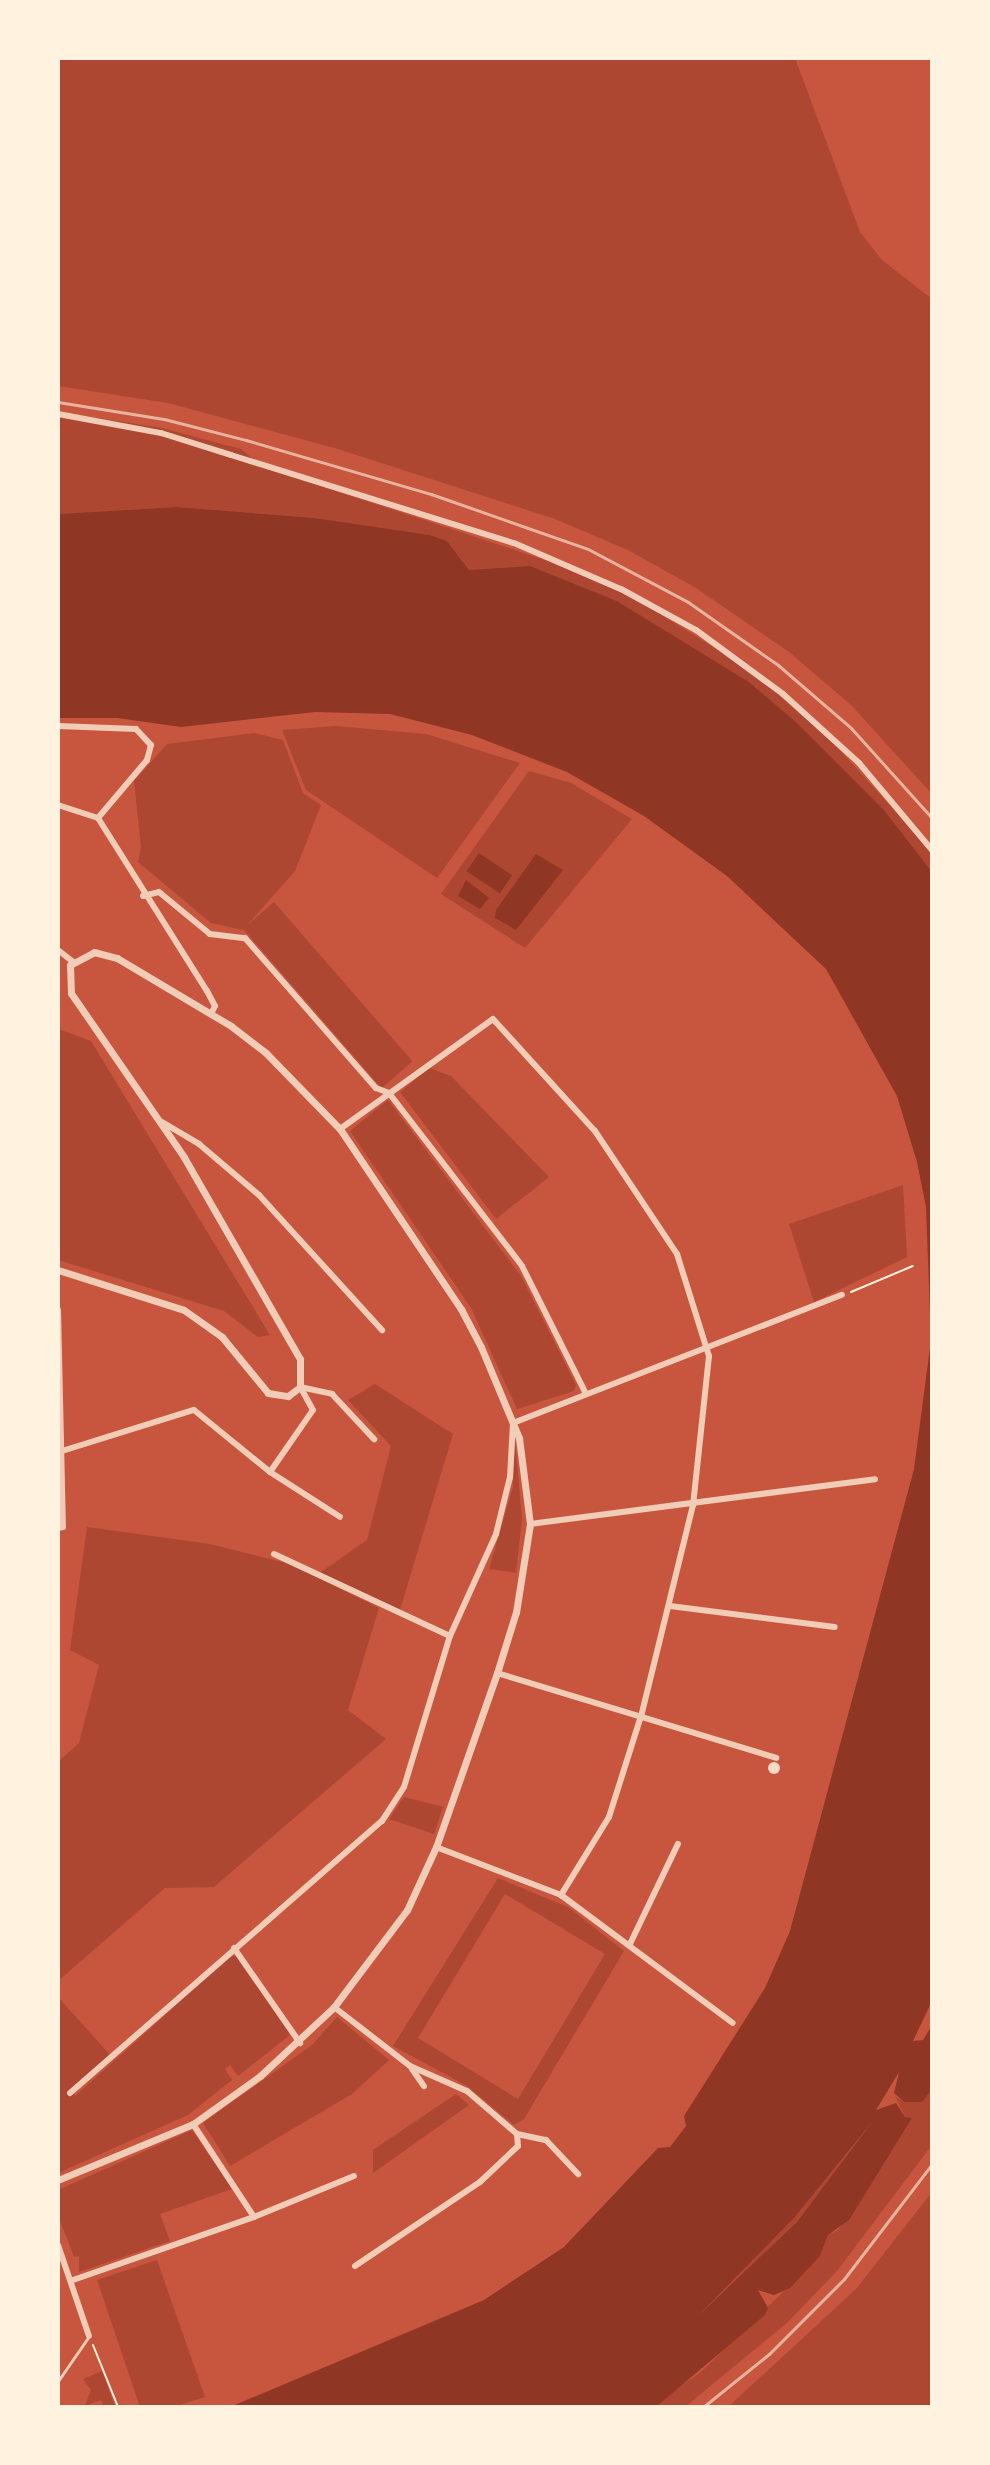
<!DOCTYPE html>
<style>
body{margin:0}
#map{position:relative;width:990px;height:2465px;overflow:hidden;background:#c8553d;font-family:Lato,sans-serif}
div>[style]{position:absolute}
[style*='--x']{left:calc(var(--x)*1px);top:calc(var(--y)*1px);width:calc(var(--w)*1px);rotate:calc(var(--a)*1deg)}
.green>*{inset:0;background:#ae4732;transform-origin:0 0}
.water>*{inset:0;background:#8f3625;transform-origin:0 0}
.building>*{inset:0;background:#f7dbc8}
.round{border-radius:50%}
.path>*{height:2px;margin:-1px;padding:0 1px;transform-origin:1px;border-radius:1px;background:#fff3e0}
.service>*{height:3px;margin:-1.5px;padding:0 1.5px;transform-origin:1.5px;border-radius:1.5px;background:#f1ccb7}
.minor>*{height:6px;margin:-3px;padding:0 3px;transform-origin:3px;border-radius:3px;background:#f1ccb7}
.tertiary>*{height:7px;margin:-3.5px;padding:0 3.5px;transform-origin:3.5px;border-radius:3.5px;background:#f1ccb7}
.rail>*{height:3px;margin:-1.5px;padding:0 1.5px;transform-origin:1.5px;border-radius:1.5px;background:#e9b49f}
span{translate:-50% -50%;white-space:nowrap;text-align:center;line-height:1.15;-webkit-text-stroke:8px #fff3e0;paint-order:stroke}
.frame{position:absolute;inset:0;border:60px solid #fff3e0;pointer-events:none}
</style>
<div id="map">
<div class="green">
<div style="clip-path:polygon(58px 58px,795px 58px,860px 232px,882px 260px,932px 299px,932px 794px,851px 705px,789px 652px,696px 588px,628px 550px,555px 519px,338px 449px,168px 403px,58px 386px)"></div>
<div style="clip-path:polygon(58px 412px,162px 428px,241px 449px,261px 466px,575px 570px,639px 601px,744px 666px,829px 738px,932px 852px,932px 872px,884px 810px,796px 722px,749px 682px,617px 601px,530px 566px,469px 570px,447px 541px,430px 535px,315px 518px,177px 507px,58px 514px)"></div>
<div style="clip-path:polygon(336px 726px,426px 734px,520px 763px,437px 878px,306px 790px,282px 730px)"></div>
<div style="clip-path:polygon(254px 733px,283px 740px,303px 793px,321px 805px,295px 871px,243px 930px,211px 923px,138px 862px,141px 847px,134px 781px,167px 744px)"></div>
<div style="clip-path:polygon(529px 771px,571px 783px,632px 819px,525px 948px,441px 894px)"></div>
<div style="left:274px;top:902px;width:211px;height:41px;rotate:49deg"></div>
<div style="clip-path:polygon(58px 1029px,91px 1041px,270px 1335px,258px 1337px,224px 1311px,58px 1260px)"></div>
<div style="clip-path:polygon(429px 1068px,451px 1076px,549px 1177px,496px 1219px,400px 1092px)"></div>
<div style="clip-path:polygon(388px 1100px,521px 1276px,576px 1385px,574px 1391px,517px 1409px,471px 1308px,350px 1131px)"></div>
<div style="clip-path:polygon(903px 1185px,907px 1257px,814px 1302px,789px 1224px)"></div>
<div style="clip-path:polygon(375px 1384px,453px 1434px,400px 1610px,318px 1574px,367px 1540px,391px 1446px,348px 1400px)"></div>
<div style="clip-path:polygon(515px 1441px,522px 1519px,516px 1573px,489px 1569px,513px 1487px)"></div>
<div style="clip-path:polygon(87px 1527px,210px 1544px,290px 1564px,379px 1608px,348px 1710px,386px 1739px,214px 1887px,165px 1888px,58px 1981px,58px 1762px,79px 1743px,99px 1665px,70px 1650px)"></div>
<div style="clip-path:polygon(404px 1797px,443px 1807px,434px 1834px,389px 1819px)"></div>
<div style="clip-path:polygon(evenodd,498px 1878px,568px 1907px,624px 1951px,524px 2119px,514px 2125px,467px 2086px,393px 2046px,498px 1878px,505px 1894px,605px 1954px,518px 2099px,418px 2038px,505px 1894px)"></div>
<div style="clip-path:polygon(231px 1956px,237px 1956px,290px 2035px,238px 2076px,230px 2065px,225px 2069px,232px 2080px,188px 2115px,58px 2173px,58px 1997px,110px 2055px,74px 2087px,75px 2096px)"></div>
<div style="clip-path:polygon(337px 2017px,389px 2060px,352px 2094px,230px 2166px,203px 2123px,312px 2045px)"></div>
<div style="clip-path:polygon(932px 2090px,932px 2145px,837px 2271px,788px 2322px,685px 2407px,650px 2407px,701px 2372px,820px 2256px,828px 2235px,838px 2230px,912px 2118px,905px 2117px,895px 2096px,904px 2102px,923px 2101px)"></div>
<div style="clip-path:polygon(456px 2094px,469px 2105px,373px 2173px,373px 2150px)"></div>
<div style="clip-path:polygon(876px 2118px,797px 2222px,698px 2317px,794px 2218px)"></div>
<div style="clip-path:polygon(192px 2130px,232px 2189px,160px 2214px,170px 2241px,79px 2272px,79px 2256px,74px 2257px,58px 2215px,58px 2190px)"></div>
<div style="clip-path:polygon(932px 2192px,932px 2407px,728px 2407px,856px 2289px)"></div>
<div style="clip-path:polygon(157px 2260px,205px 2397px,173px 2407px,140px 2407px,97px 2280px)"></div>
<div style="clip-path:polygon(102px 2371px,115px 2407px,104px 2407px,101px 2400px,85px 2406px,91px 2390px,83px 2379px)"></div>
</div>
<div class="water">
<div style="clip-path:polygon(evenodd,177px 507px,315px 518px,430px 535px,447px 541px,469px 570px,530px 566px,617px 601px,749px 682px,796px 722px,884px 810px,932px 872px,932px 2001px,913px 2041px,923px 2040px,932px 2025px,932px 2090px,922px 2102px,904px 2102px,894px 2093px,899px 2072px,876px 2110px,896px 2103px,905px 2117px,912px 2118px,849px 2220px,828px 2235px,820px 2256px,790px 2288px,774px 2295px,758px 2290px,768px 2308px,765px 2315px,657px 2406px,230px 2407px,484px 2300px,564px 2247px,658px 2148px,670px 2147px,686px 2126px,684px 2116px,765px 1988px,790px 1931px,914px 1469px,931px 1340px,926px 1207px,917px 1162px,897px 1096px,826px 969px,727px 876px,644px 816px,567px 772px,472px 735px,390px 714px,315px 712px,181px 727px,118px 718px,58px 718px,58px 514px,177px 507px,873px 2121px,797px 2222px,699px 2315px,794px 2218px,873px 2121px)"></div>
<div style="left:479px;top:853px;width:40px;height:22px;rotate:34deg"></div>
<div style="clip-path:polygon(536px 854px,563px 870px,516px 930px,495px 918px,496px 910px)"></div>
<div style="clip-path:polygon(466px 880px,489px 898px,480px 909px,458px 896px)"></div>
</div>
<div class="building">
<div class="round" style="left:768px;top:1762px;width:12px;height:12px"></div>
</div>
<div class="path">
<div style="--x:851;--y:1292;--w:67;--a:-22.8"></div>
<div style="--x:93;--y:2345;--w:67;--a:68"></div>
</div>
<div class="service">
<div style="--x:58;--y:2381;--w:55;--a:-55.4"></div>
</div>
<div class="minor">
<div style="--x:58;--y:414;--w:105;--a:10.5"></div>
<div style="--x:161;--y:433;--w:73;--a:17.4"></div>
<div style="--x:231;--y:455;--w:296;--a:17.3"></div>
<div style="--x:514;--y:543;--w:116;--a:23.3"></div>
<div style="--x:621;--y:589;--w:85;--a:28.7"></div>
<div style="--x:696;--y:630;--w:108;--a:36.3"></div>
<div style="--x:783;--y:694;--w:103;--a:42.2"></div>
<div style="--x:859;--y:763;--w:114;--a:50"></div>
<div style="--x:58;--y:726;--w:78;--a:2.2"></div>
<div style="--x:136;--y:729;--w:22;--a:47"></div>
<div style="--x:151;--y:745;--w:16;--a:105"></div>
<div style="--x:147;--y:760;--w:76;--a:130.2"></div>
<div style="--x:98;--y:818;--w:204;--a:57.8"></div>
<div style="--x:207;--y:991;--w:17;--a:62"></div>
<div style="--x:215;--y:1006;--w:9;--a:117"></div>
<div style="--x:58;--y:805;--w:42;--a:18"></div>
<div style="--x:143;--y:896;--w:16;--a:-14"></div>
<div style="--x:159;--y:892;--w:66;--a:39.5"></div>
<div style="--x:210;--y:934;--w:35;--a:7"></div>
<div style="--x:245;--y:938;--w:199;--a:48.9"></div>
<div style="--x:376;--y:1088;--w:14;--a:21"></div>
<div style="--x:389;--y:1093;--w:218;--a:52.4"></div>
<div style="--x:522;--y:1266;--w:143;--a:63.4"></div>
<div style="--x:58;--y:950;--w:18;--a:38"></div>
<div style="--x:162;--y:1122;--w:43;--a:30.7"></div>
<div style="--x:199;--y:1144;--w:79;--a:40.4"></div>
<div style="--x:259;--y:1195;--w:183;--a:47.7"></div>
<div style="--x:340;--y:1129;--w:188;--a:-35.7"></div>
<div style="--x:493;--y:1019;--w:151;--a:47.7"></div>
<div style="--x:595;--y:1131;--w:148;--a:56.3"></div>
<div style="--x:677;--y:1254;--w:107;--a:72.6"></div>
<div style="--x:709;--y:1356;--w:150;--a:96.1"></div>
<div style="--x:693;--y:1505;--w:217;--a:103.8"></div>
<div style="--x:641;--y:1716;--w:106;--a:107.6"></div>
<div style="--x:609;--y:1817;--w:92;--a:121.6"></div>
<div style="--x:58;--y:1310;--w:217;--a:88.7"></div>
<div style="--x:63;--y:1527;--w:5;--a:169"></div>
<div style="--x:300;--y:1387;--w:33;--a:12"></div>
<div style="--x:332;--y:1394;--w:62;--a:47"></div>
<div style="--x:62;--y:1451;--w:138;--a:-17.3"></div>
<div style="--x:194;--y:1410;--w:98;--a:39.2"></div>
<div style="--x:270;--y:1472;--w:83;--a:32.7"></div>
<div style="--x:270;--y:1472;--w:75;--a:-55.3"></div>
<div style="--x:313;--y:1410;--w:26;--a:-119"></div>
<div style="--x:530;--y:1524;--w:348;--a:-7.4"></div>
<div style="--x:274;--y:1554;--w:194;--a:25"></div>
<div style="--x:670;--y:1606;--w:166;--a:7.3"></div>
<div style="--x:497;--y:1673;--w:292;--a:16.9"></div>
<div style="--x:436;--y:1847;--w:134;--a:21"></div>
<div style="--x:561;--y:1895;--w:214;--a:36.7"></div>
<div style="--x:630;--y:1944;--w:111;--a:-64.4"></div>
<div style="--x:234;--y:1948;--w:116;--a:55.2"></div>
<div style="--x:334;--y:2007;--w:96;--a:37.8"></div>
<div style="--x:410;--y:2066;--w:62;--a:23.7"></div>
<div style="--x:467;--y:2091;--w:66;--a:40.7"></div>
<div style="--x:517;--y:2134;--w:30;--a:12"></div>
<div style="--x:546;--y:2140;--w:47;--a:46.7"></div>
<div style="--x:412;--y:2069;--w:21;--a:55"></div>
<div style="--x:70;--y:2093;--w:414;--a:-41.1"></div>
<div style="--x:382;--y:1821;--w:40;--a:-57.1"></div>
<div style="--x:404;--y:1787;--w:158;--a:-73.1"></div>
<div style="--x:450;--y:1636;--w:112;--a:-65.7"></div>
<div style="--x:496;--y:1534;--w:59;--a:-76.2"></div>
<div style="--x:510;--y:1477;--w:54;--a:-86.8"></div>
<div style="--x:513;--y:1423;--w:353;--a:-21.3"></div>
<div style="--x:193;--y:2124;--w:111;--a:56.7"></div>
<div style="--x:58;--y:2245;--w:96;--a:71.2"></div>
<div style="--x:355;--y:2266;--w:151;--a:-33.9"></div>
<div style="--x:480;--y:2182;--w:52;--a:-43.5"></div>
<div style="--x:518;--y:2146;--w:12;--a:-95"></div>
<div style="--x:73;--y:2280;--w:192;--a:-19.2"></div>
<div style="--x:254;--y:2217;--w:108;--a:-22.3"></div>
</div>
<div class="tertiary">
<div style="--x:58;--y:1270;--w:132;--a:17.6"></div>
<div style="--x:184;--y:1310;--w:47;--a:35.4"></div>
<div style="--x:222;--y:1337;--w:72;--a:50.6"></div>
<div style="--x:268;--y:1393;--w:20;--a:9"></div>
<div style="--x:288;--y:1396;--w:15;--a:-37"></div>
<div style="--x:300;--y:1387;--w:28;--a:-90"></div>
<div style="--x:300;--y:1359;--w:233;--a:-119.9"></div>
<div style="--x:184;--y:1157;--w:199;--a:-124.6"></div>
<div style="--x:71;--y:993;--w:28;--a:-92"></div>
<div style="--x:70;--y:965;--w:27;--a:-28"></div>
<div style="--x:94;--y:952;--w:24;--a:15"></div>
<div style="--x:117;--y:958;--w:133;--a:30.8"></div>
<div style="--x:231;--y:1026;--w:44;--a:37.6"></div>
<div style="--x:266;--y:1053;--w:106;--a:45.8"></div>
<div style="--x:340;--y:1129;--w:217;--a:56.1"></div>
<div style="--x:461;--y:1309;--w:43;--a:62.2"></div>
<div style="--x:481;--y:1347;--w:99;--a:67.3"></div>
<div style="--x:519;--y:1438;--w:87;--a:82.7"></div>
<div style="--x:530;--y:1524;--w:89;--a:99"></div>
<div style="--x:516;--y:1612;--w:64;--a:107.3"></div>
<div style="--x:497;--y:1673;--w:184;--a:109.3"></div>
<div style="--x:436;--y:1847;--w:69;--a:114.7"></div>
<div style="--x:407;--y:1910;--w:121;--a:127"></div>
<div style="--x:334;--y:2007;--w:101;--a:137"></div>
<div style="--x:260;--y:2076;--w:82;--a:144.4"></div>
<div style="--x:193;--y:2124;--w:146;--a:157.5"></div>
</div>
<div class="rail">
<div style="--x:58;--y:402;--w:107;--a:9.1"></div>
<div style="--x:164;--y:419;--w:85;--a:14.4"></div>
<div style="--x:246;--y:440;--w:193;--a:16.3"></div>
<div style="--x:431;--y:494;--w:166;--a:19.3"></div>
<div style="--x:588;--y:549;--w:113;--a:27.9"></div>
<div style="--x:688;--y:602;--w:110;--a:35"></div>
<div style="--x:778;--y:665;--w:96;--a:40.8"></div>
<div style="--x:851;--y:728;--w:121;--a:48"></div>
<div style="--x:703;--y:2407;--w:85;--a:-38.8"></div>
<div style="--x:769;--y:2354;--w:106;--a:-45"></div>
<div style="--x:844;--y:2279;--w:145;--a:-52.6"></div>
</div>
<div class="frame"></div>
</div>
